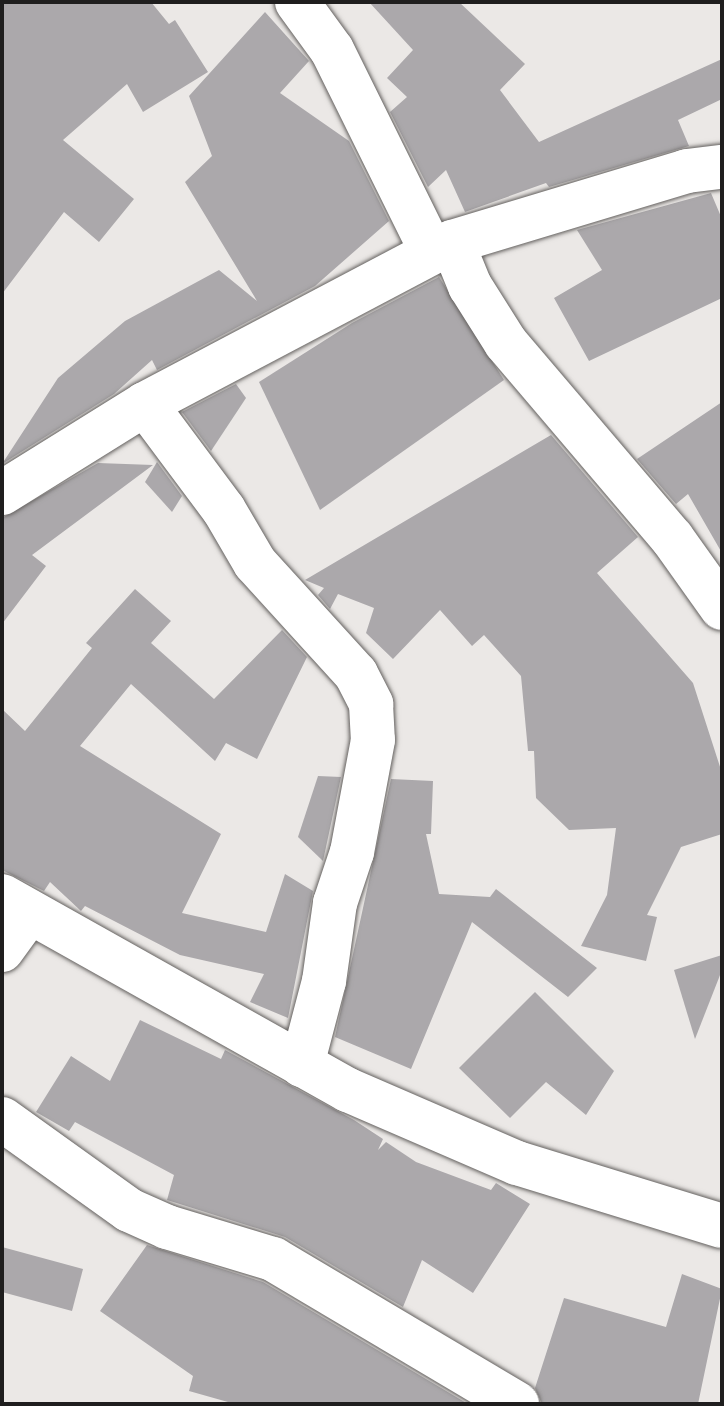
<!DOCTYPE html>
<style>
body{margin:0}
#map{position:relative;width:724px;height:1406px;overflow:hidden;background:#ebe8e6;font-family:Rubik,sans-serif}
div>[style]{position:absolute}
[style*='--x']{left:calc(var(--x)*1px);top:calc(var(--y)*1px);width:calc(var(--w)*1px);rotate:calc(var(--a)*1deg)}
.building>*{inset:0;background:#aba8ab}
.roads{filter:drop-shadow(0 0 2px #63605e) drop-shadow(0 0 2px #63605e)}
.minor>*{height:44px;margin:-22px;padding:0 22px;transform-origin:22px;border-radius:22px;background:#fff}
span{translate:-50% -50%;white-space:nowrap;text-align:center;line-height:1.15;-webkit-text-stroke:6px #f9f6f3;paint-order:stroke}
.frame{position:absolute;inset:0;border:4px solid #1f1e1e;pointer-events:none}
</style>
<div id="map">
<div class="building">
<div style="clip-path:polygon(2px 2px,151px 2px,169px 24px,175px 20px,208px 72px,143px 112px,127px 84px,63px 140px,134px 199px,99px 242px,64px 212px,2px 294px)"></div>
<div style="clip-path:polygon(369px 2px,459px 2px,525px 64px,500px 90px,539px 142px,722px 59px,722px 99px,678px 120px,689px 146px,549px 187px,546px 183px,465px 212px,446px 170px,428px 187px,390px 112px,407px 97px,387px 78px,413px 50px)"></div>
<div style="clip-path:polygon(265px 12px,309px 61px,280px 93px,349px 141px,389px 221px,315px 286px,157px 370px,152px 360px,114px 394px,2px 464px,58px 378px,125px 321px,219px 270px,257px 301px,185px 182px,212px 156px,189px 96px)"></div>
<div style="clip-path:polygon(711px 193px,722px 219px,722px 298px,589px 361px,554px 298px,602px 270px,577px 230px)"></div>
<div style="clip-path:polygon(439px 277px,504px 380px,320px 510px,259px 382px,352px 323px)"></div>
<div style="clip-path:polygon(236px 384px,246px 398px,211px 451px,182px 412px)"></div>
<div style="clip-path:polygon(722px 402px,722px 553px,688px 494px,676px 504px,637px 459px)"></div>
<div style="clip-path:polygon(551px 435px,638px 537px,597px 573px,693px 683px,722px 773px,722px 834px,681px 847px,647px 915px,657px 917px,646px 961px,581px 946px,607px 895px,616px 828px,569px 830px,536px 798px,534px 751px,528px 751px,521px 676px,484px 635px,472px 646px,440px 610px,393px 659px,366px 633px,374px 608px,338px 594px,330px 609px,318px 595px,324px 588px,305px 580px)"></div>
<div style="clip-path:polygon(157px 462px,182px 496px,172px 512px,145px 482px)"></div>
<div style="clip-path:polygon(98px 463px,153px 465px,32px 555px,46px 566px,2px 624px,2px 518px)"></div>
<div style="clip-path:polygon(135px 589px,171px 621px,151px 643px,214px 699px,282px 630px,307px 657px,257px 759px,226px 743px,215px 761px,131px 684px,80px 746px,221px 834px,182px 913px,266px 932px,285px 874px,313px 891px,288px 1018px,250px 1002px,264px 974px,180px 955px,85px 906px,81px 911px,50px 882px,44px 891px,2px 870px,2px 709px,25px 731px,92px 648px,86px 643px)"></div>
<div style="clip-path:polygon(318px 776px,341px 777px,323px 861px,298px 837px)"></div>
<div style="clip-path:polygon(391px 779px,433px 781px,431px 834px,426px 834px,439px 894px,490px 897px,496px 889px,597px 968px,568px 997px,472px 922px,411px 1069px,335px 1037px)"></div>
<div style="clip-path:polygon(722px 955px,722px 970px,695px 1039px,674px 970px)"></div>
<div style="clip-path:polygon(535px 992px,614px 1071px,586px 1115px,546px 1082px,510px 1118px,459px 1068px)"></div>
<div style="clip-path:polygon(140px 1020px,221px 1059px,225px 1050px,354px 1120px,383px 1139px,378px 1150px,386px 1142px,416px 1162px,491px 1190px,496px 1183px,530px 1204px,473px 1293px,422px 1260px,403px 1307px,285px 1237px,167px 1200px,174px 1175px,75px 1122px,69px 1131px,36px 1112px,71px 1056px,110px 1081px)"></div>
<div style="clip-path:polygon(147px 1245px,263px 1282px,468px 1404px,235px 1404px,189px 1391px,193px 1376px,100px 1311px)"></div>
<div style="clip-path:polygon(2px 1247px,83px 1269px,72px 1311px,2px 1292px)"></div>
<div style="clip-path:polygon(682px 1274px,722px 1289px,698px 1404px,542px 1404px,535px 1388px,564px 1298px,666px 1327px)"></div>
</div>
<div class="roads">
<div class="minor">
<div style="--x:297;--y:2;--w:59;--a:53.9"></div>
<div style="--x:332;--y:50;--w:225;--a:63.7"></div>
<div style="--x:452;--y:242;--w:48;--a:67.8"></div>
<div style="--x:470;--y:286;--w:67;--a:57.7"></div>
<div style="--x:506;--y:343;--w:256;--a:49.6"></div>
<div style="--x:672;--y:538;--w:86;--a:54.5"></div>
<div style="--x:145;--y:404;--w:132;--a:53.3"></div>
<div style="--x:224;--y:510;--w:61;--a:59.7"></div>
<div style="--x:255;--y:563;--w:150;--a:47.7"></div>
<div style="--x:356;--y:674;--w:34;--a:63"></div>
<div style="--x:371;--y:704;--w:36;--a:87"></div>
<div style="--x:373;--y:740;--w:114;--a:100.6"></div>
<div style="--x:352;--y:852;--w:54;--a:108.4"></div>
<div style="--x:335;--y:903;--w:79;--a:98"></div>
<div style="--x:324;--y:981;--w:87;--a:104.7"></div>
<div style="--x:2;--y:493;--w:168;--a:-31.9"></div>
<div style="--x:145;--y:404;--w:347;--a:-27.8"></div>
<div style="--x:452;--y:242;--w:245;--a:-16.8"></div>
<div style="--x:687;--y:171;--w:35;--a:-7"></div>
<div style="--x:2;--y:896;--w:397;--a:29.3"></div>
<div style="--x:348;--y:1090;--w:184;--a:23.4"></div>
<div style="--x:517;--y:1163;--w:214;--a:17.1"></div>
<div style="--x:2;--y:950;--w:44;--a:-54.2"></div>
<div style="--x:2;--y:1119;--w:156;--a:35.6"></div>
<div style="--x:129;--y:1210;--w:42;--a:24.1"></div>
<div style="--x:167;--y:1227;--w:111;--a:16.8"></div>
<div style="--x:273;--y:1259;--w:284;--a:30.7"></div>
</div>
</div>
<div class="frame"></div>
</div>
